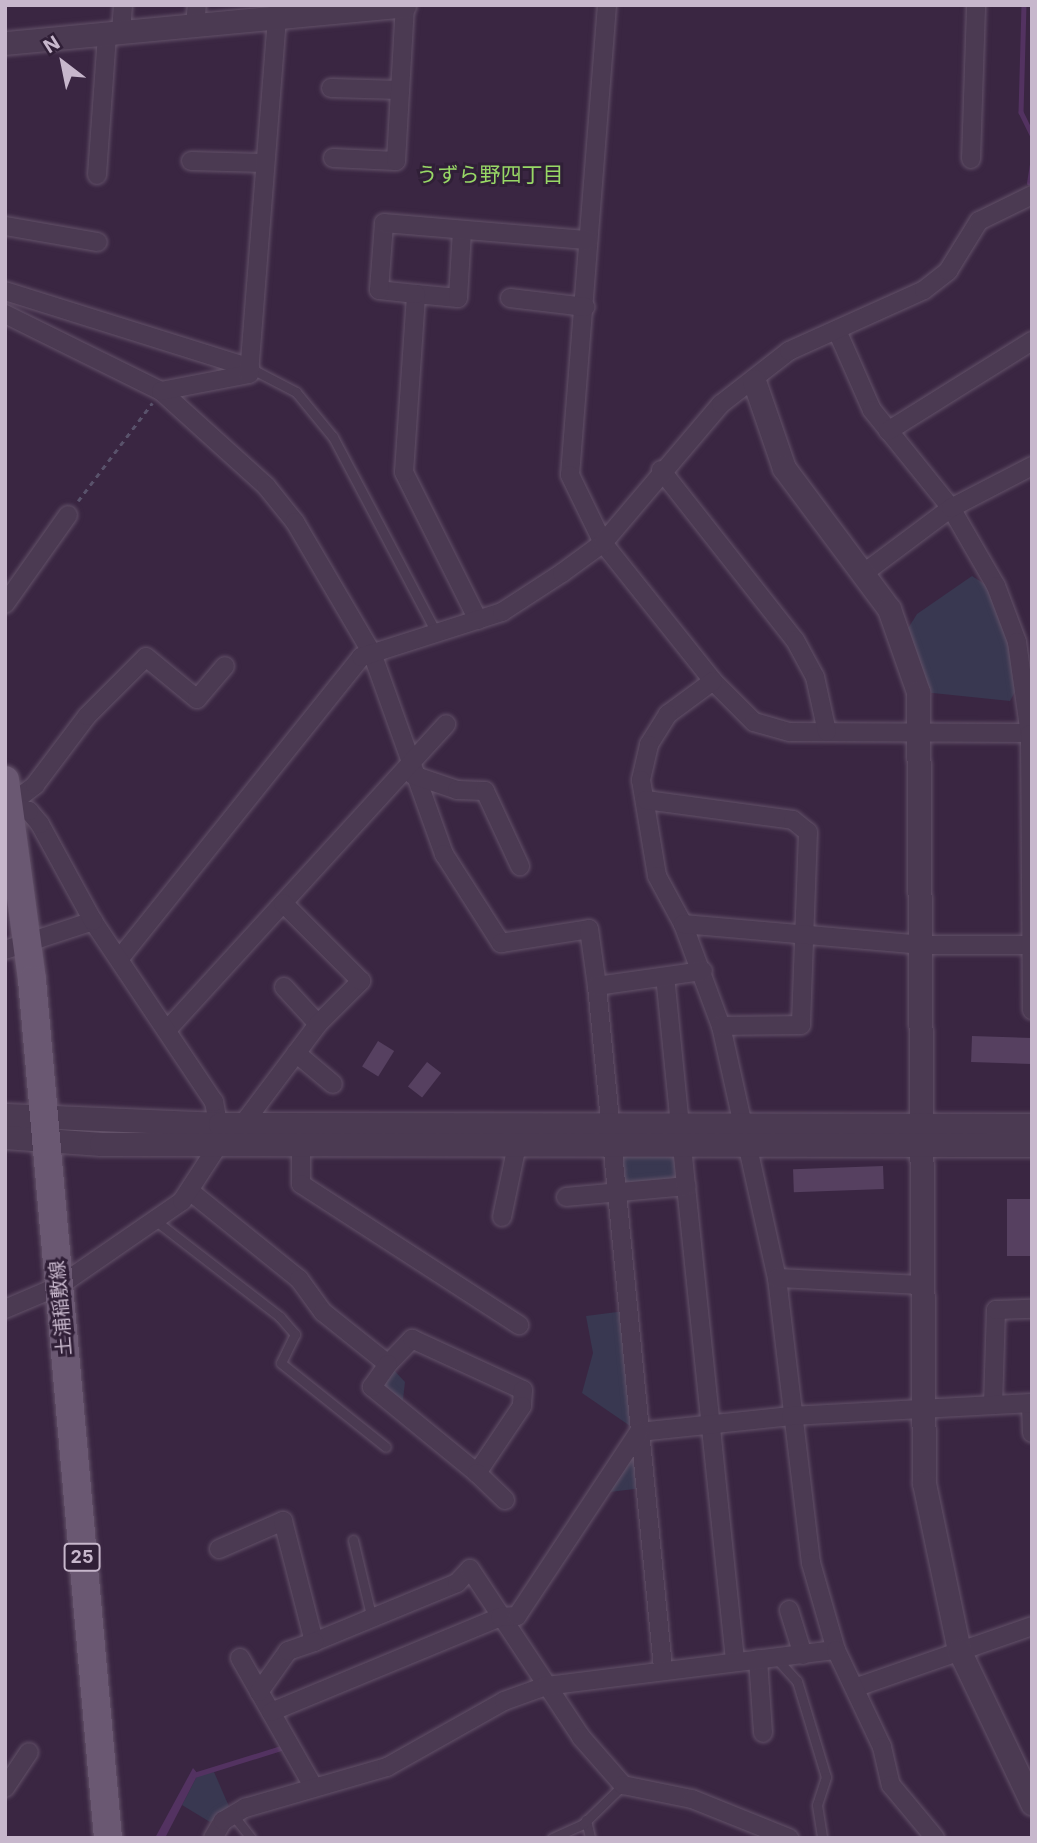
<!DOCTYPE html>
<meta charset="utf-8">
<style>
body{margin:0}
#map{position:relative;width:1037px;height:1843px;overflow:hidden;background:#3a2642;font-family:Inter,"Noto Sans JP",sans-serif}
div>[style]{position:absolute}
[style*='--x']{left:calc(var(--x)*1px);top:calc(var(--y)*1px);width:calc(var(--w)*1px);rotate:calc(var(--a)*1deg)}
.green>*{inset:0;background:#393851;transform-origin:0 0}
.water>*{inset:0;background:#533261}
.stream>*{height:4.5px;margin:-2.25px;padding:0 2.25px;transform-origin:2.25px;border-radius:2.25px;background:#533261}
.building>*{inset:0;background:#564060;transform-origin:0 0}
.path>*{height:2.5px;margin-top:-1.25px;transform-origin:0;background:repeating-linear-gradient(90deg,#59526b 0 5px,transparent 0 10px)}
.roads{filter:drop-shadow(0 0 2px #635269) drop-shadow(0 0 2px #635269)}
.service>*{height:9px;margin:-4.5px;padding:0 4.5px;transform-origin:4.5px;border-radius:4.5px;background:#4b3a52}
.minor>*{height:18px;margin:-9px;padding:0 9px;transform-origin:9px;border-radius:9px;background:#4b3a52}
.tertiary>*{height:23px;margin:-11.5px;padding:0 11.5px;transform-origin:11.5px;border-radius:11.5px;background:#4b3a52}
.primary>*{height:28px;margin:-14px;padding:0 14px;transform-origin:14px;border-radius:14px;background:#6a5872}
span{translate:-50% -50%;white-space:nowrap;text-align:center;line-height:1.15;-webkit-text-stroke:6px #301f37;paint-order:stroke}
.shield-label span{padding:2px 5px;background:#301f37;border:2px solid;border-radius:5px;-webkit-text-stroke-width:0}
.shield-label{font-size:18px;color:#c7b7cc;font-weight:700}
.street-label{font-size:19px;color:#c7b7cc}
.neighbourhood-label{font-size:21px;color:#98d866}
.frame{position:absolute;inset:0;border:7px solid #c7b7cc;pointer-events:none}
.north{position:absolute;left:28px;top:28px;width:70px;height:70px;-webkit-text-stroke:5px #301f37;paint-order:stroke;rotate:328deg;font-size:19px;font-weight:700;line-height:28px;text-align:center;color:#c7b7cc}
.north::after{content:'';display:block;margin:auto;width:24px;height:32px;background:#c7b7cc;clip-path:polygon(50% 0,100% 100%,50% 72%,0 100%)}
</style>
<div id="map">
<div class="green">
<div style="clip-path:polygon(972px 576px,991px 588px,1011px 644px,1019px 684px,1010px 701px,923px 692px,907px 630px,917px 614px)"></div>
<div style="left:679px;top:1145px;width:38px;height:66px;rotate:84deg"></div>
<div style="clip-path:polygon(625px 1311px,636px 1430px,582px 1393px,593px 1353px,586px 1316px)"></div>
<div style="clip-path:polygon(391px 1367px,405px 1382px,402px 1408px,378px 1387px)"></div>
<div style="clip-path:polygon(638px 1438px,643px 1488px,601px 1493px)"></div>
<div style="clip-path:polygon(214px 1772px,231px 1811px,210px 1822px,182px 1805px,198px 1774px)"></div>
</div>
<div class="water">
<div style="clip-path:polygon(193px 1768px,198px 1774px,165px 1838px,155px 1838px)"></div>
</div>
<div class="stream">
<div style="--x:1024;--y:5;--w:107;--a:91.6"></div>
<div style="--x:1021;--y:112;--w:25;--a:64"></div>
<div style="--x:1029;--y:183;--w:19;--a:-81"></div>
<div style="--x:194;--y:1775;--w:91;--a:-17.2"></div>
</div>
<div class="building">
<div style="left:972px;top:1036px;width:60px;height:26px;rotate:2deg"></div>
<div style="left:378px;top:1041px;width:19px;height:30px;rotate:32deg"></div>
<div style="left:427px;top:1062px;width:18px;height:31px;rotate:38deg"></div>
<div style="left:883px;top:1166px;width:23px;height:90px;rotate:88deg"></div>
<div style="left:1007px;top:1199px;width:25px;height:57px"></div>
</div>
<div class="path">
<div style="--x:78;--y:501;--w:123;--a:-52.9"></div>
</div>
<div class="roads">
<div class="service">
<div style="--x:250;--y:368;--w:52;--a:27.6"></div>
<div style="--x:296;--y:392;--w:58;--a:50.6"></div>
<div style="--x:333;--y:437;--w:221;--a:62.2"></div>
<div style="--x:156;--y:1221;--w:157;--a:37.7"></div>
<div style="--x:280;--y:1317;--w:23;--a:49"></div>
<div style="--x:295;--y:1334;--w:32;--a:116"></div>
<div style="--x:281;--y:1363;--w:134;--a:38.7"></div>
<div style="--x:353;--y:1540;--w:81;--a:76.5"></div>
<div style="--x:776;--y:1658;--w:31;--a:48"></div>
<div style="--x:797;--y:1681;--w:100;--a:73.2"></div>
<div style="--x:826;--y:1777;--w:29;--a:108"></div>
<div style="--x:817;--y:1805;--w:33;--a:81"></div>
<div style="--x:233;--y:1815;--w:29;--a:52"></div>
<div style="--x:586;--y:1820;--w:18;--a:77"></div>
<div style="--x:552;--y:1838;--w:34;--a:-24"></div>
<div style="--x:583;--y:1824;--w:56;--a:-44.3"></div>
</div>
<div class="minor">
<div style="--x:607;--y:5;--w:471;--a:94.5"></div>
<div style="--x:570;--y:475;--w:76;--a:64.1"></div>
<div style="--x:603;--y:543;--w:176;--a:51.4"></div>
<div style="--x:713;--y:681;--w:58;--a:45"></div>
<div style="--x:754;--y:722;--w:37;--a:16"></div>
<div style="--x:790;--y:732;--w:242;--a:0.2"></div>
<div style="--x:195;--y:26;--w:21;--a:-85"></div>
<div style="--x:121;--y:33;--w:28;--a:-86"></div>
<div style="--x:331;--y:88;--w:69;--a:1.7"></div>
<div style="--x:333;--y:158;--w:63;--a:2.7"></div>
<div style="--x:396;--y:161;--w:156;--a:-86.7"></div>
<div style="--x:971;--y:159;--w:154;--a:-88.1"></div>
<div style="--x:191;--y:161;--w:72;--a:1.6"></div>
<div style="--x:97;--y:175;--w:140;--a:-85.9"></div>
<div style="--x:5;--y:226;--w:94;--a:9.8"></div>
<div style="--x:5;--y:291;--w:257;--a:17.4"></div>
<div style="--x:416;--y:294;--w:42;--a:5.4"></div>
<div style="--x:458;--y:298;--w:68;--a:-86.6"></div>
<div style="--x:510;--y:298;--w:76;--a:6.8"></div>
<div style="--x:5;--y:314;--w:174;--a:26.3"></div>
<div style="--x:161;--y:391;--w:142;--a:42.1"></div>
<div style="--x:266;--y:486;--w:46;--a:51.1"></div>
<div style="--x:295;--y:522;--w:152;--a:59.6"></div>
<div style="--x:372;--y:653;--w:214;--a:70.3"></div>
<div style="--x:444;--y:854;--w:106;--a:57.4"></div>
<div style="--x:501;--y:943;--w:89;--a:-9"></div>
<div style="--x:589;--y:929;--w:58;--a:82"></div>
<div style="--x:838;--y:333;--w:84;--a:66.2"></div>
<div style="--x:872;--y:410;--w:126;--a:51.1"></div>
<div style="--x:951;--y:508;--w:90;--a:60"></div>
<div style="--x:996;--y:586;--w:60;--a:69.4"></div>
<div style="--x:1017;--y:642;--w:93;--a:82"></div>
<div style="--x:1030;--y:734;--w:276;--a:89.6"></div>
<div style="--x:161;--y:391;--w:90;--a:-10.9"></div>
<div style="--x:249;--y:374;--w:370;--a:-85.5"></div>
<div style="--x:888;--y:431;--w:170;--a:-32"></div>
<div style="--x:661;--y:470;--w:216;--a:51.8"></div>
<div style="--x:795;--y:640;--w:42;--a:61.6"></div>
<div style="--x:815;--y:677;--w:56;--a:77.7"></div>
<div style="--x:864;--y:573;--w:109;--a:-36.8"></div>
<div style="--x:951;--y:508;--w:91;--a:-27.4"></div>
<div style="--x:5;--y:604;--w:109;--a:-54.7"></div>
<div style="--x:478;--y:620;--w:165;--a:-116.6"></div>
<div style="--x:404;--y:472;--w:178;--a:-86.1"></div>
<div style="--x:416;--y:294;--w:37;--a:-174"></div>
<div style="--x:379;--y:290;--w:67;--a:-85.7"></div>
<div style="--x:384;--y:223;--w:205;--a:4.8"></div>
<div style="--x:713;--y:681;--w:56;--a:143.7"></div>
<div style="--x:668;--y:714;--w:36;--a:122"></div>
<div style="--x:649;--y:745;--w:36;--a:103"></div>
<div style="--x:641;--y:780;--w:97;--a:80.5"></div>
<div style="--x:657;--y:876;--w:55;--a:61.6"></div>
<div style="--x:683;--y:924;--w:109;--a:69.6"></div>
<div style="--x:721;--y:1026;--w:258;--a:77.5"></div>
<div style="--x:777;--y:1278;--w:287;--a:83.2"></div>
<div style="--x:811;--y:1563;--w:91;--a:74"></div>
<div style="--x:413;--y:775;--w:46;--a:18.8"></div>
<div style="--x:457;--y:790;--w:28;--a:2"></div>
<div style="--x:485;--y:791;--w:83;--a:65"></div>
<div style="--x:646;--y:800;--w:148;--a:7.7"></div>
<div style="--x:793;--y:820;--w:19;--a:39"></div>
<div style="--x:808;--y:832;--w:193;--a:92.1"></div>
<div style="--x:801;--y:1025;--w:80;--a:179.3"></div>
<div style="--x:5;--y:808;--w:38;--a:-37"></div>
<div style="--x:35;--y:785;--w:86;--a:-53"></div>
<div style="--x:87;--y:716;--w:83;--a:-45"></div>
<div style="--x:146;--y:657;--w:66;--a:39.5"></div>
<div style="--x:197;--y:699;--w:43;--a:-49.7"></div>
<div style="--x:683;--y:924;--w:241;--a:5"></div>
<div style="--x:923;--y:945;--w:105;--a:0"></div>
<div style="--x:5;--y:950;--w:93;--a:-18.2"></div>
<div style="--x:120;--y:958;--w:386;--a:-51.3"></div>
<div style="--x:361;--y:657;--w:148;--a:-17.7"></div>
<div style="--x:502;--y:612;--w:72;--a:-33"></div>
<div style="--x:562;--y:573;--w:51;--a:-36.2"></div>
<div style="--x:603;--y:543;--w:182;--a:-49.7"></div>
<div style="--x:721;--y:404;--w:86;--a:-37.9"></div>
<div style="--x:789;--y:351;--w:148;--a:-24.3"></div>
<div style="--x:924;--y:290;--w:31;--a:-38"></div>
<div style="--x:948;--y:271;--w:59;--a:-58.2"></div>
<div style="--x:979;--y:221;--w:59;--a:-26.1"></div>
<div style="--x:284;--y:987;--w:50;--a:47.4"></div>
<div style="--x:167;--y:1030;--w:414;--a:-47.6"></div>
<div style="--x:296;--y:1053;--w:48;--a:40"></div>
<div style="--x:243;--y:1124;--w:125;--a:-53.1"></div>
<div style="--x:318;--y:1024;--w:61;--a:-45"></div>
<div style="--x:361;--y:981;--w:110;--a:-135"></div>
<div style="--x:301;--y:1143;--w:41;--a:90"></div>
<div style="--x:301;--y:1184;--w:260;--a:32.9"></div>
<div style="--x:686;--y:1186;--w:476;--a:84.1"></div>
<div style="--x:191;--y:1192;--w:139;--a:38.9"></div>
<div style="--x:299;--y:1279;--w:41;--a:54"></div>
<div style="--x:323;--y:1312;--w:83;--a:38.7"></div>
<div style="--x:388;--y:1364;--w:35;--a:-46"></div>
<div style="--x:412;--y:1339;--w:122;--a:24.7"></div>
<div style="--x:523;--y:1390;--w:16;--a:94"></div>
<div style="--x:522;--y:1406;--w:81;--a:123.9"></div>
<div style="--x:477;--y:1473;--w:136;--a:-140.7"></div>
<div style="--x:372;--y:1387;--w:28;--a:-55"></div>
<div style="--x:566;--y:1197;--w:121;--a:-5.2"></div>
<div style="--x:686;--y:1186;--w:210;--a:-95.7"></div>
<div style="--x:502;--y:1217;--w:74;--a:-78.2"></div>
<div style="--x:777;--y:1278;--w:145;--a:2.8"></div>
<div style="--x:5;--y:1309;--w:59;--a:-23.1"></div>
<div style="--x:59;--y:1286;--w:150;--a:-34.6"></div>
<div style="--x:182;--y:1201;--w:72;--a:-57"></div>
<div style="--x:221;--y:1141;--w:40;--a:-100"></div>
<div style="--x:214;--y:1102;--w:218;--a:-123.8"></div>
<div style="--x:93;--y:921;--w:111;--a:-118.7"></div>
<div style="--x:40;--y:824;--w:17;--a:-130"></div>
<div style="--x:29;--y:811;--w:18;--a:-167"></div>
<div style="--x:1031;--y:1404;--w:29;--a:88"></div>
<div style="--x:993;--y:1405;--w:95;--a:-88.2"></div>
<div style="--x:996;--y:1310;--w:36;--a:-2"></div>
<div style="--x:639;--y:1432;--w:153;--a:-6"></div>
<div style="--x:791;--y:1416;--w:241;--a:-3.1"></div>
<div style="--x:477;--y:1473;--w:39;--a:44"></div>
<div style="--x:219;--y:1549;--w:70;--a:-23.6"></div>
<div style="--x:283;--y:1521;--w:125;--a:75.6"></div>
<div style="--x:314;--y:1642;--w:155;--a:-22.4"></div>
<div style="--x:457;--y:1583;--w:19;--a:-47"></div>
<div style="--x:470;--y:1569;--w:201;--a:56.5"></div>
<div style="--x:581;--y:1737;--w:64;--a:48.8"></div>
<div style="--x:623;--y:1785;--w:70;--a:11.5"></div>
<div style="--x:692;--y:1799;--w:105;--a:21.9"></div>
<div style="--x:789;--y:1610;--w:47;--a:72.7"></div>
<div style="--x:240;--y:1658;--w:147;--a:60.3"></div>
<div style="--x:758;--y:1659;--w:74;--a:86.1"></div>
<div style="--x:663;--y:1668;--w:685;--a:-95.53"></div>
<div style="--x:597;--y:986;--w:107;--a:-8.1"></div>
<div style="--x:857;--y:1687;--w:185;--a:-19.2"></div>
<div style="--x:259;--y:1692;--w:50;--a:-54.7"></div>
<div style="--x:288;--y:1651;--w:28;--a:-19"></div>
<div style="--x:271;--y:1712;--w:248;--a:-22.5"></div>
<div style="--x:500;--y:1617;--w:17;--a:-3"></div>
<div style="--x:517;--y:1616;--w:221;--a:-56.5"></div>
<div style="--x:5;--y:1788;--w:43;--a:-56.3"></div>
<div style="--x:213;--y:1838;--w:20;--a:-60"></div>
<div style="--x:223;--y:1821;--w:26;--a:-31"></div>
<div style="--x:245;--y:1808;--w:148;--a:-16.1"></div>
<div style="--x:387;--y:1767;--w:134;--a:-29.4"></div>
<div style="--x:504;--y:1701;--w:45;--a:-19.7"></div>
<div style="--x:546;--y:1686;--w:292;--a:-7.1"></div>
<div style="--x:836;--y:1650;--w:107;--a:64.6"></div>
<div style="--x:882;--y:1747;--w:39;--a:77"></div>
<div style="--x:891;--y:1785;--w:69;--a:50.3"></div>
</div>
<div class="tertiary">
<div style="--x:5;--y:43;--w:401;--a:-5.4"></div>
<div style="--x:754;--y:381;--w:92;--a:71"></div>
<div style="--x:784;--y:468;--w:176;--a:53.3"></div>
<div style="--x:889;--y:609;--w:88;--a:70.7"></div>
<div style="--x:918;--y:692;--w:791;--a:89.57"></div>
<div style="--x:924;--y:1483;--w:171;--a:78.2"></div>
<div style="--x:959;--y:1650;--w:170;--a:64.5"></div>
<div style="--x:5;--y:1115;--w:215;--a:2.4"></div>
<div style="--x:220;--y:1124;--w:812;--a:0.07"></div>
<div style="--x:5;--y:1137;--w:96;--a:4.2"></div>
<div style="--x:101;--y:1144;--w:931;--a:0.06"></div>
</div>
<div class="primary">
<div style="--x:5;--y:780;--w:202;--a:82.3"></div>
<div style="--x:32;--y:980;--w:861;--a:84.94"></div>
</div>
</div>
<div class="shield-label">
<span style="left:82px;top:1557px">25</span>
</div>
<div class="street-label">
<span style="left:61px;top:1308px;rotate:-95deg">土浦稲敷線</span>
</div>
<div class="neighbourhood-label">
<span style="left:490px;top:175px">うずら野四丁目</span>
</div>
<div class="frame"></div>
<div class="north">N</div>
</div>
